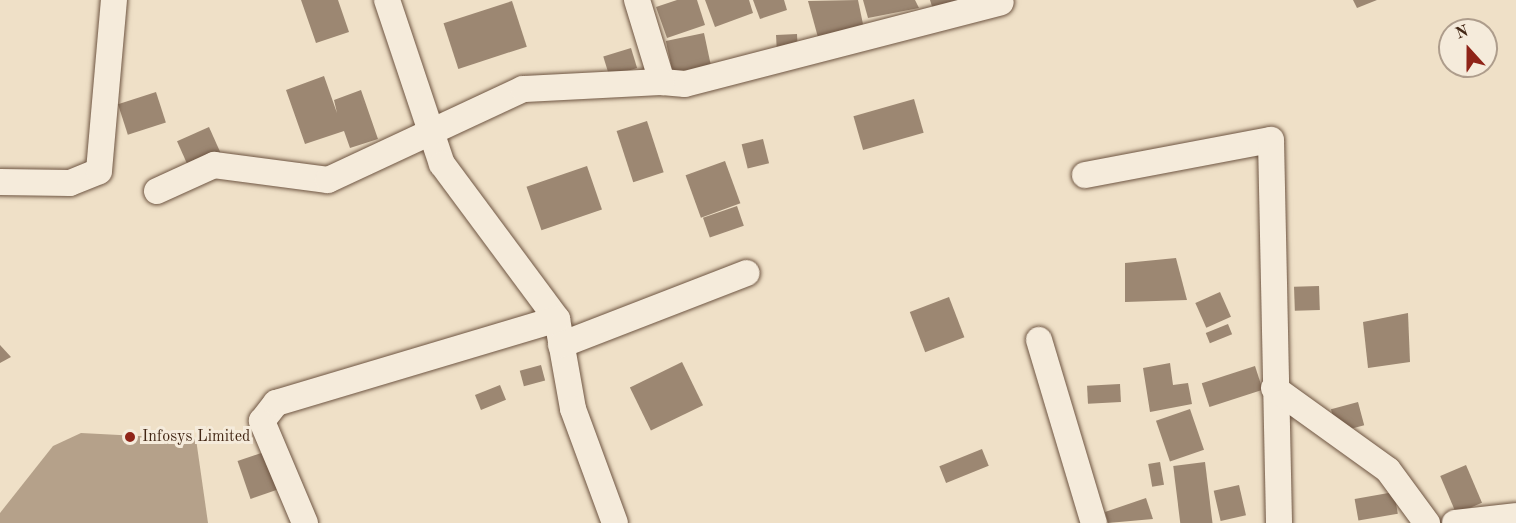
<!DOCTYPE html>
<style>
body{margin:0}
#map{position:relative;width:1516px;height:523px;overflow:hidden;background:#efe0c7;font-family:"Old Standard TT",serif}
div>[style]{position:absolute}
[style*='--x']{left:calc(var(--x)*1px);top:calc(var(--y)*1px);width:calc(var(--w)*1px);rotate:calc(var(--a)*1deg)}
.water>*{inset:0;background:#b5a18a}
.building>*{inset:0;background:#9c8772;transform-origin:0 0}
.roads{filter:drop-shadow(0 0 2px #6e5542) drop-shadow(0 0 2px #6e5542)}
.minor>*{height:26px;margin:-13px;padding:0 13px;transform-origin:13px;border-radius:13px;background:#f5ebdb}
.dots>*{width:16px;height:16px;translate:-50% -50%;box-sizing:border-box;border:3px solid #f5ebdb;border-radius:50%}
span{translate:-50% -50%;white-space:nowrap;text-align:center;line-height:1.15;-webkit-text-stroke:6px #f5ebdb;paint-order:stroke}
.poi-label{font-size:16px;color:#432715}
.left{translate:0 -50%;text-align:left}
.north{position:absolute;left:1438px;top:18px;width:60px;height:60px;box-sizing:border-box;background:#f5ebdb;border:2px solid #ae9d8c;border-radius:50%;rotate:339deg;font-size:16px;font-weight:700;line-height:24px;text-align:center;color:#432715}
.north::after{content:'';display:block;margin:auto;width:21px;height:27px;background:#8f2418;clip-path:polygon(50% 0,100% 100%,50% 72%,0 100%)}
</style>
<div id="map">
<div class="water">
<div style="clip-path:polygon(81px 433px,196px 439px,208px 523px,0 523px,0 513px,53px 446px)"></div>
</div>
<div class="building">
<div style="clip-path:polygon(301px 0,338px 0,349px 32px,316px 43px)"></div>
<div style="clip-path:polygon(677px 0,697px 0,705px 25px,667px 38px,656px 7px)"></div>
<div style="clip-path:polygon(705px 0,749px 0,753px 13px,715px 27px)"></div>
<div style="clip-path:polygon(753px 0,784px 0,787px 10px,760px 19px)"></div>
<div style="clip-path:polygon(858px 0,864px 29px,819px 41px,808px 1px)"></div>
<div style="clip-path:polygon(863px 0,915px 0,919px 8px,868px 18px)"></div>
<div style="clip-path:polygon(930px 0,974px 0,935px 16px)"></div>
<div style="clip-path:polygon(1353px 0,1377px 0,1357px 8px)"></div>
<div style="left:512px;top:1px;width:48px;height:72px;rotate:72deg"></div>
<div style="left:704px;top:33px;width:34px;height:39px;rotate:78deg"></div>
<div style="left:797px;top:34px;width:20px;height:21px;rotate:87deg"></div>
<div style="left:631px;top:48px;width:21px;height:29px;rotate:73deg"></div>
<div style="clip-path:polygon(324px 76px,337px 113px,334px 100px,361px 90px,378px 139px,350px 148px,344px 131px,305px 144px,286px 90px)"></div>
<div style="left:156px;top:92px;width:32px;height:40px;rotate:72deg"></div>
<div style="left:914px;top:99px;width:35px;height:63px;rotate:74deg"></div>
<div style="left:647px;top:121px;width:54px;height:32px;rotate:72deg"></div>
<div style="left:209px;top:127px;width:34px;height:35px;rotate:66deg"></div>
<div style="left:763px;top:139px;width:25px;height:22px;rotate:76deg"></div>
<div style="left:725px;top:161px;width:45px;height:42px;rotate:70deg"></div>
<div style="left:587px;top:166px;width:46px;height:64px;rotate:71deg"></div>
<div style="left:737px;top:206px;width:21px;height:36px;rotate:71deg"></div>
<div style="clip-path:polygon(1176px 258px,1187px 300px,1125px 302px,1125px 263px)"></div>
<div style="left:1319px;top:286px;width:24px;height:25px;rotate:88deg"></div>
<div style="left:1220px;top:292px;width:27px;height:27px;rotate:66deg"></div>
<div style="left:949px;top:297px;width:43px;height:42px;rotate:69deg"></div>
<div style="clip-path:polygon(1408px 313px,1410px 362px,1368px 368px,1363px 322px)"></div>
<div style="left:1228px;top:324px;width:11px;height:24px;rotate:68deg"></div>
<div style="clip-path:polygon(0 345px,11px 357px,0 363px)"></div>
<div style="left:682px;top:362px;width:48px;height:58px;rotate:64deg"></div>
<div style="clip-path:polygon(1170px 363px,1173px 385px,1188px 383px,1192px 404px,1150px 412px,1143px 368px)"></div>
<div style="left:541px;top:365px;width:16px;height:22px;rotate:75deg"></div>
<div style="left:1255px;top:366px;width:25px;height:56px;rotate:72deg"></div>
<div style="left:1120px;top:384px;width:18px;height:33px;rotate:87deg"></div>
<div style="left:500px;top:385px;width:16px;height:27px;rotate:68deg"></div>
<div style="left:1358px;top:402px;width:24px;height:28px;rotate:75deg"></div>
<div style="left:1190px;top:409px;width:43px;height:36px;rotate:71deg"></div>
<div style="left:982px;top:449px;width:18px;height:46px;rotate:68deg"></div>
<div style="left:264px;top:452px;width:40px;height:28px;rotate:71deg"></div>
<div style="left:1160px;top:462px;width:23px;height:12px;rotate:80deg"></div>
<div style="left:1205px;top:462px;width:62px;height:32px;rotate:83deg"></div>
<div style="left:1466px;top:465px;width:41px;height:28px;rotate:67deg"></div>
<div style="left:1239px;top:485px;width:31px;height:26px;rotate:77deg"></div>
<div style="left:1394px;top:492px;width:22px;height:40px;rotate:80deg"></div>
<div style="clip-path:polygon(1146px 498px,1153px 519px,1108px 523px,1105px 512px)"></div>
</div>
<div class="roads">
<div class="minor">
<div style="--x:387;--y:0;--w:173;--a:71.5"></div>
<div style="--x:442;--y:164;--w:193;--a:53.4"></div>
<div style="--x:557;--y:319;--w:91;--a:79.9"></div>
<div style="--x:573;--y:409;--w:121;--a:69.8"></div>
<div style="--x:637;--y:0;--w:86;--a:73"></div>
<div style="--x:662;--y:82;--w:23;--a:5"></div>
<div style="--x:685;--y:84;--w:326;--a:-14.5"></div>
<div style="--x:1085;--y:175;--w:189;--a:-10.7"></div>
<div style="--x:1271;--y:140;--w:383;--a:88.8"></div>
<div style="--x:0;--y:182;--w:70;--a:0.8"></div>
<div style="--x:70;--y:183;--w:31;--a:-22"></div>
<div style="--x:99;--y:171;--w:172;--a:-85"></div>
<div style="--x:157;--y:191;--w:63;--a:-24.5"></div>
<div style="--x:214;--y:165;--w:115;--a:7.5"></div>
<div style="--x:328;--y:180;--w:215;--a:-25"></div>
<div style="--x:523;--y:89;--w:139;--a:-2.9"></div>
<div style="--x:1039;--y:340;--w:191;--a:73.3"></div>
<div style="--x:561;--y:345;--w:199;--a:-21.2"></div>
<div style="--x:1274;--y:388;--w:140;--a:35.7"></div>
<div style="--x:1388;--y:470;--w:66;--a:53.7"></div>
<div style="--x:305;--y:523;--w:111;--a:-112.9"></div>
<div style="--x:262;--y:421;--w:23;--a:-52"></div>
<div style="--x:276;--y:403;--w:293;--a:-16.6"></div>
<div style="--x:1455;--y:523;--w:61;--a:-6.5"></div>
</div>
</div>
<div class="dots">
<div style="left:130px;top:437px;background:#8f2418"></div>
</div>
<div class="poi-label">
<span class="left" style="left:142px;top:437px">Infosys Limited</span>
</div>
<div class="north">N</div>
</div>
